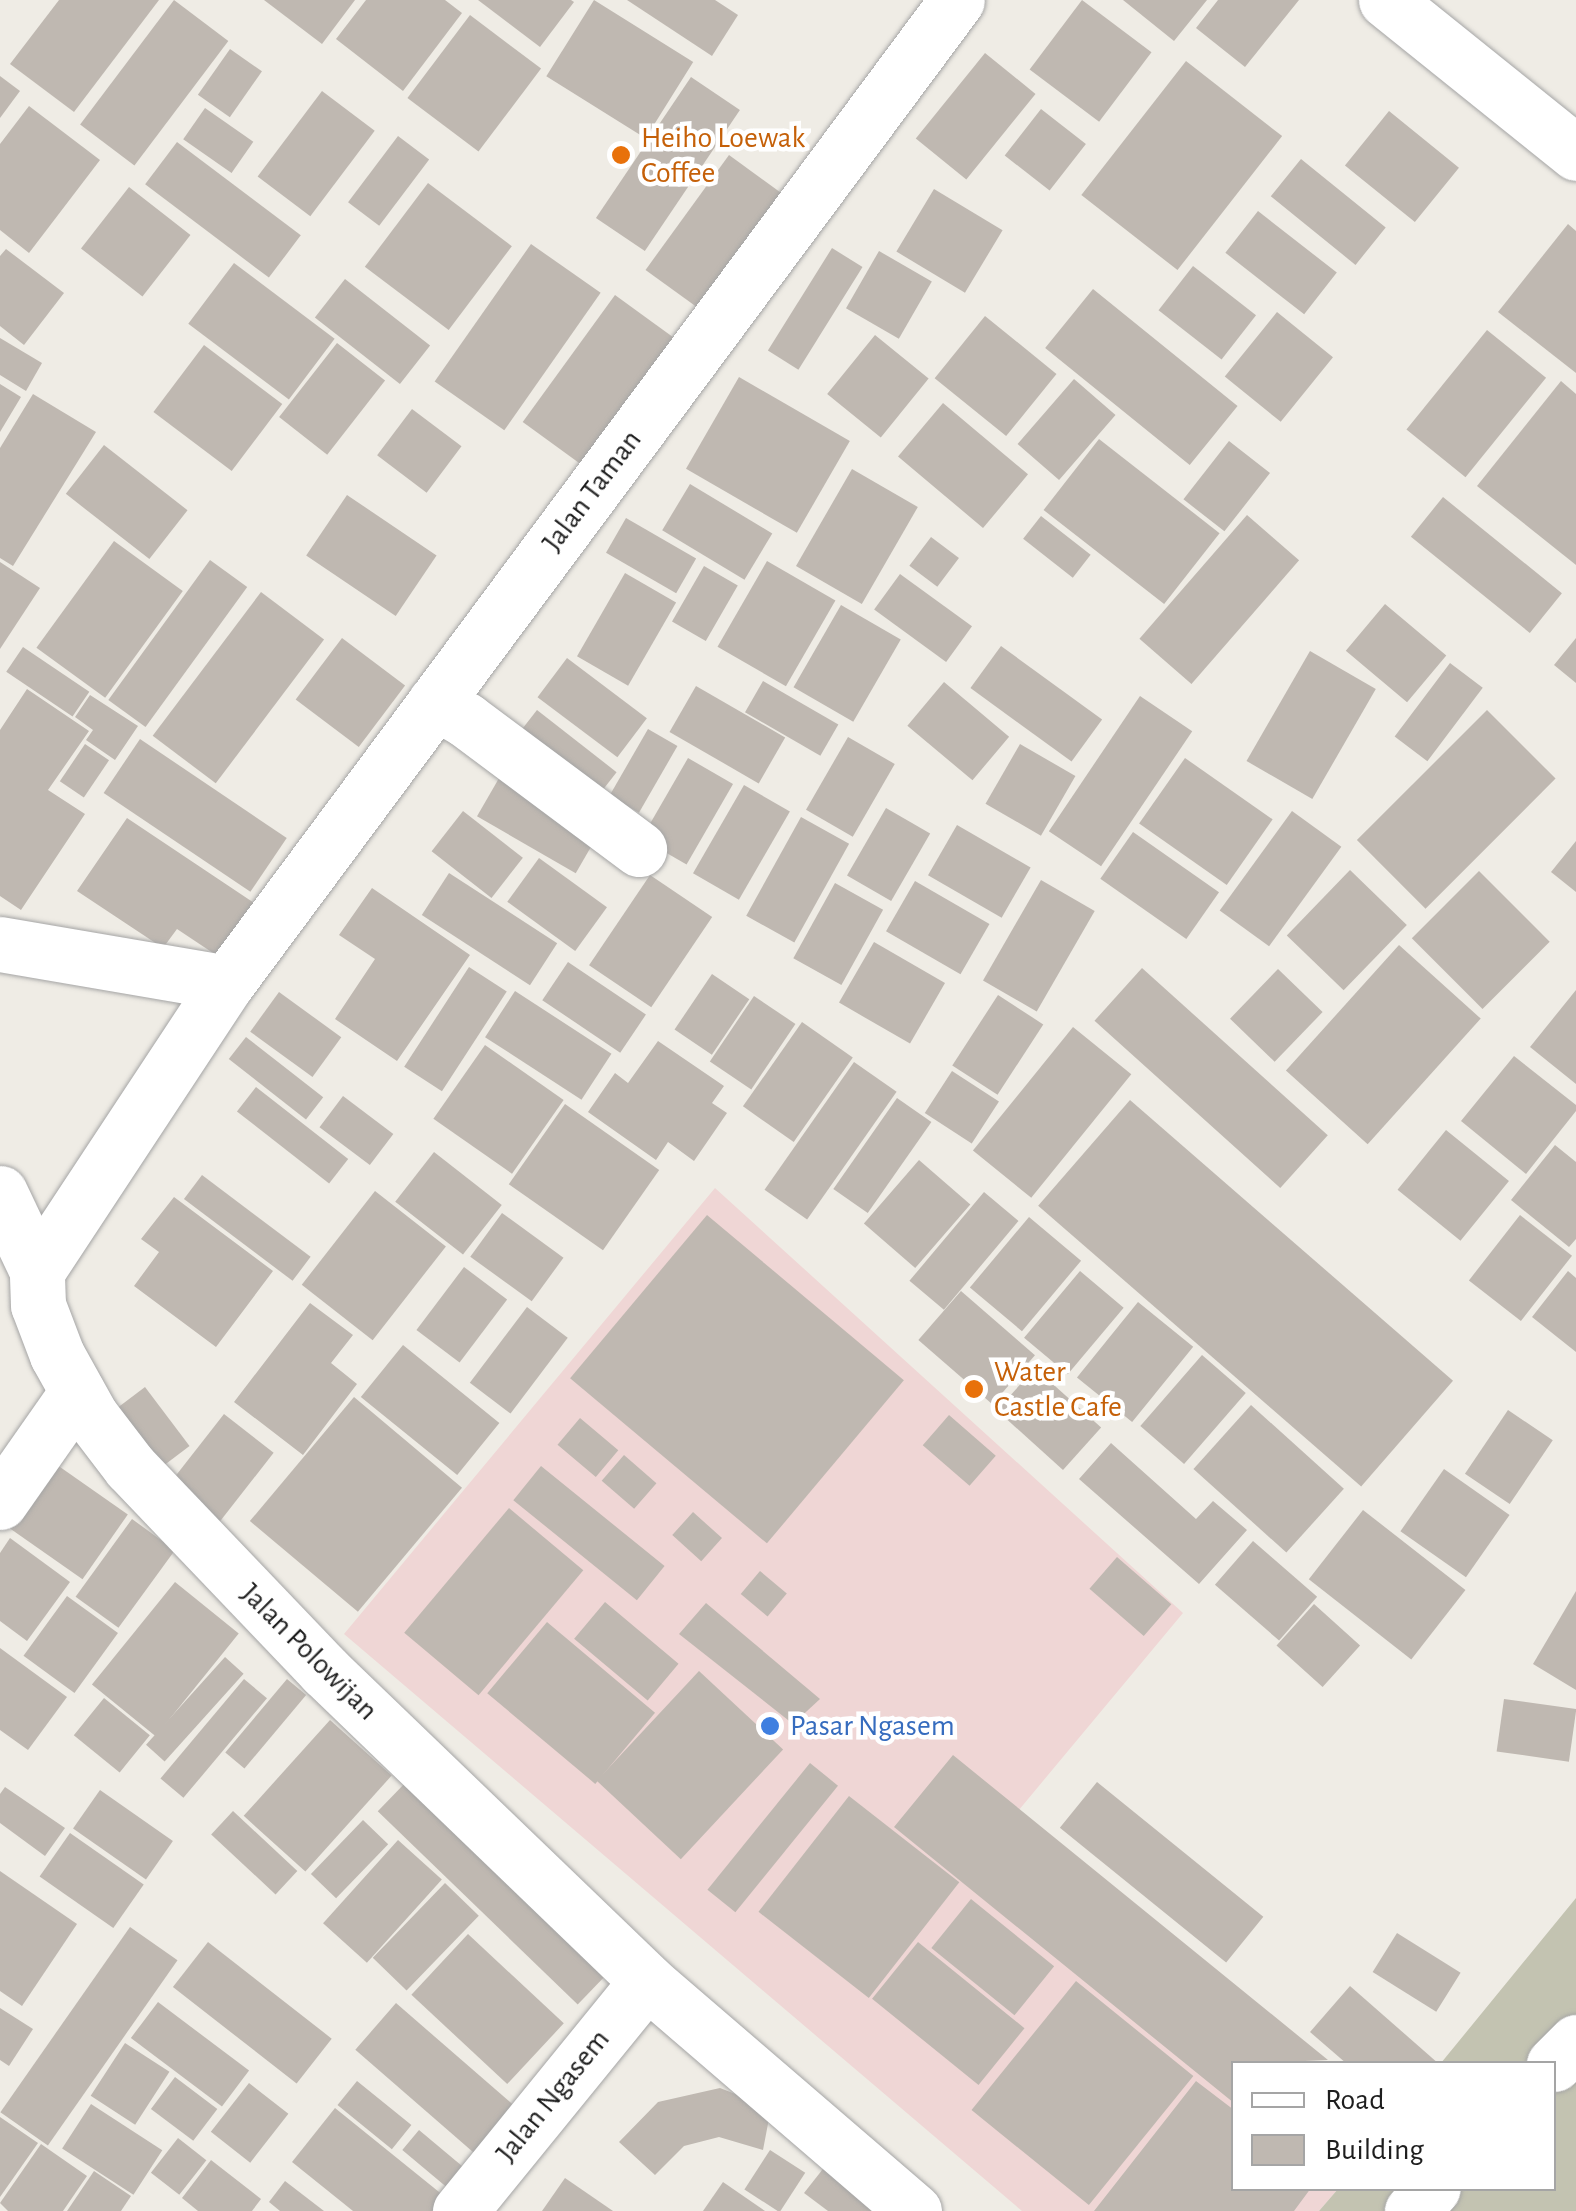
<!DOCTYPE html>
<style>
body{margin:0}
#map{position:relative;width:1576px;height:2211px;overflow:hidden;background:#efece5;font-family:"Alegreya Sans",sans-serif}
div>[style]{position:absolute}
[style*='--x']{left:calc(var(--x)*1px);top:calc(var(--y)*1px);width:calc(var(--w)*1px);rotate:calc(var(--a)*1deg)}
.commercial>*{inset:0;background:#efd6d5}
.construction>*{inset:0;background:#c3c3b1}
.building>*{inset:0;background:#bfb8b1;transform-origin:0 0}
.roads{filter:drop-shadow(0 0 2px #a5a5a5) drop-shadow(0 0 2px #a5a5a5)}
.minor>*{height:55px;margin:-27.5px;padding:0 27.5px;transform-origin:27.5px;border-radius:27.5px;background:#fff}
.dots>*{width:28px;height:28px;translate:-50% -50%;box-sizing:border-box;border:5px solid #fff;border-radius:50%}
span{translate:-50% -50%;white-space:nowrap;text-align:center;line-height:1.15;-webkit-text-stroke:9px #fff;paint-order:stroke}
.food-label{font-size:30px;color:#c56008}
.left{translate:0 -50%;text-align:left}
.street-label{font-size:30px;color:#1e1e1e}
.shop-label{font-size:30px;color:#366cbe}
.legend{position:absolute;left:1231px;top:2061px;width:325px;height:130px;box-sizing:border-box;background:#fff;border:2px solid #a5a5a5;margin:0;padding:12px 18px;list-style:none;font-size:30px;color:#1e1e1e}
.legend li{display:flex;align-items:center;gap:20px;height:50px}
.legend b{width:50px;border:2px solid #a5a5a5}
</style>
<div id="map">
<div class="commercial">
<div style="clip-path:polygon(715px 1188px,1183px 1613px,1013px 1817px,1306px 2063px,1234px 2064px,1234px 2188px,1338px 2189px,1319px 2211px,1022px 2211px,344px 1634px)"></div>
</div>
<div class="construction">
<div style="clip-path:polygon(1576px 1898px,1576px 2211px,1319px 2211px,1338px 2189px,1554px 2188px,1554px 2064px,1441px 2063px)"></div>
</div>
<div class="building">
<div style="clip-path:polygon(59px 0,159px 0,74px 112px,10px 64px)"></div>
<div style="left:174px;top:0;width:68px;height:156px;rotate:37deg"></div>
<div style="clip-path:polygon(264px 0,355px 0,322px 44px)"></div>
<div style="clip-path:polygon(366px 0,445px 0,462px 13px,403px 91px,336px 39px)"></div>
<div style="clip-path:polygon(478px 0,571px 0,574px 2px,540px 47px)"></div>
<div style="left:594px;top:0;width:117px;height:90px;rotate:32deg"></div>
<div style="clip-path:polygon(627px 0,715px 0,738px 15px,712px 56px)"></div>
<div style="left:1082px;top:0;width:87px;height:87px;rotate:37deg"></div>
<div style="clip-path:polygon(1123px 0,1207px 0,1174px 41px)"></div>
<div style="clip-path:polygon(1218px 0,1299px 0,1245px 67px,1196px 28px)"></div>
<div style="left:470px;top:15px;width:89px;height:104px;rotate:37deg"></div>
<div style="left:230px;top:49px;width:39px;height:56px;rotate:35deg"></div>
<div style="left:985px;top:53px;width:65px;height:110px;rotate:39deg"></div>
<div style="left:1186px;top:61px;width:122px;height:170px;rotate:38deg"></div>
<div style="clip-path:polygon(0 76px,20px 91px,0 118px)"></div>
<div style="left:691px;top:77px;width:59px;height:170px;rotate:34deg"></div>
<div style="left:322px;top:91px;width:66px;height:107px;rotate:37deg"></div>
<div style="clip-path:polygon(29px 106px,100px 160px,29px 253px,0 230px,0 144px)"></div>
<div style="left:205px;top:108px;width:59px;height:38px;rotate:35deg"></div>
<div style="left:1041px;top:109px;width:57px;height:59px;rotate:38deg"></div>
<div style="left:1389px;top:111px;width:90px;height:70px;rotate:39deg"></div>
<div style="left:398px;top:136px;width:39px;height:83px;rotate:37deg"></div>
<div style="left:177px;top:142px;width:155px;height:53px;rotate:37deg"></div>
<div style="left:729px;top:155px;width:65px;height:142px;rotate:36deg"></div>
<div style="left:1301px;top:159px;width:109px;height:48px;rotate:39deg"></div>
<div style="left:428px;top:183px;width:105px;height:105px;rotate:37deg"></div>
<div style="left:129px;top:187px;width:78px;height:78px;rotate:38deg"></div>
<div style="left:934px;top:189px;width:80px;height:73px;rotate:31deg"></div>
<div style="left:1258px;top:211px;width:100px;height:53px;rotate:38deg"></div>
<div style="clip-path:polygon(1568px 224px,1576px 231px,1576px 373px,1498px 312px)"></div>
<div style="left:531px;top:244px;width:85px;height:168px;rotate:35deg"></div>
<div style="left:832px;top:248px;width:36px;height:121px;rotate:32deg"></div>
<div style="clip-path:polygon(6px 249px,64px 293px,24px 345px,0 326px,0 256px)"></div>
<div style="left:879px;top:251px;width:61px;height:66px;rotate:30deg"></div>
<div style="left:234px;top:263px;width:126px;height:76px;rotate:37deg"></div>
<div style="left:1193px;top:266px;width:80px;height:56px;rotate:38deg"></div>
<div style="left:345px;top:279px;width:108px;height:49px;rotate:38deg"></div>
<div style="left:1093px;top:289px;width:186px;height:76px;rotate:39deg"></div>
<div style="left:615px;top:295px;width:74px;height:157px;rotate:36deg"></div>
<div style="left:1277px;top:312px;width:72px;height:83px;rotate:39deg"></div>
<div style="left:985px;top:316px;width:92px;height:80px;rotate:39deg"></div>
<div style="left:1487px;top:330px;width:76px;height:128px;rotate:39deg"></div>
<div style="left:875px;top:335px;width:69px;height:76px;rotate:39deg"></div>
<div style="clip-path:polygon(0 338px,42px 363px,26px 391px,0 375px)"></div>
<div style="left:337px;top:343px;width:61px;height:94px;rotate:38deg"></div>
<div style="left:204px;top:345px;width:98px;height:84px;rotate:37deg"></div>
<div style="left:739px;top:377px;width:128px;height:106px;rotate:30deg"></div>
<div style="left:1074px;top:379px;width:55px;height:86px;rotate:41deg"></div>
<div style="clip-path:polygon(1561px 381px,1576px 394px,1576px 565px,1477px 486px)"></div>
<div style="clip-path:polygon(0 384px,21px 397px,0 432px)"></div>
<div style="clip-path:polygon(33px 394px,96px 432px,13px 566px,0 558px,0 448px)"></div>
<div style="left:943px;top:403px;width:111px;height:70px;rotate:40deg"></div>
<div style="left:412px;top:409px;width:62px;height:58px;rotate:37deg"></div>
<div style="left:1099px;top:439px;width:153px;height:90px;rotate:38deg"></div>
<div style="left:1229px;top:441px;width:52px;height:74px;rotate:38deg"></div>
<div style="left:104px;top:445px;width:106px;height:62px;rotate:38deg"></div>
<div style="left:852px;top:469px;width:76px;height:112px;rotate:30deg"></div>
<div style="left:690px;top:484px;width:96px;height:54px;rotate:31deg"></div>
<div style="left:347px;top:495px;width:108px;height:73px;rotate:34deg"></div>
<div style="left:1443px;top:497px;width:153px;height:51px;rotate:39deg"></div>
<div style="left:1247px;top:515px;width:69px;height:164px;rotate:41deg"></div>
<div style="left:1041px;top:516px;width:63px;height:29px;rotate:38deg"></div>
<div style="left:626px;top:518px;width:81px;height:40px;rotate:30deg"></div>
<div style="left:931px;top:537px;width:35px;height:36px;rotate:37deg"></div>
<div style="left:114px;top:541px;width:85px;height:132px;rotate:36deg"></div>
<div style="left:210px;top:560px;width:46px;height:173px;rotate:36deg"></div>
<div style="left:767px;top:561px;width:79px;height:99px;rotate:30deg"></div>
<div style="clip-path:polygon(0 562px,40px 588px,0 649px)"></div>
<div style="left:704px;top:566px;width:39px;height:64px;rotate:30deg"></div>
<div style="left:625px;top:573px;width:59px;height:96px;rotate:30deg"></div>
<div style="left:900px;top:574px;width:89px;height:44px;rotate:36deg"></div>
<div style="left:261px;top:592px;width:79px;height:180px;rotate:37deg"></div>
<div style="left:1385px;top:604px;width:80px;height:61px;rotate:40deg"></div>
<div style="left:841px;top:605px;width:69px;height:95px;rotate:30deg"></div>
<div style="left:342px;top:638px;width:79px;height:77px;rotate:37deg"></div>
<div style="clip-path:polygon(1576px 638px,1576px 683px,1554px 665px)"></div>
<div style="left:1001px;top:646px;width:125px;height:52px;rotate:36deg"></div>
<div style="left:23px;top:647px;width:80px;height:30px;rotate:34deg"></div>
<div style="left:1310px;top:651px;width:76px;height:127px;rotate:30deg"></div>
<div style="left:567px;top:658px;width:100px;height:49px;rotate:37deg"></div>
<div style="left:1450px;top:663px;width:41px;height:92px;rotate:37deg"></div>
<div style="left:763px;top:681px;width:87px;height:36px;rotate:30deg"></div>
<div style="left:944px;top:682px;width:85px;height:57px;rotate:40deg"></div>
<div style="left:696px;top:686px;width:103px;height:53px;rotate:30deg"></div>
<div style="clip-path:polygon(27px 689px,89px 731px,48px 790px,85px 814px,21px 910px,0 896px,0 730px)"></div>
<div style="clip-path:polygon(90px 695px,138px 726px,115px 760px,86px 740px,93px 730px,75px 717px)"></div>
<div style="left:1140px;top:696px;width:63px;height:163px;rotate:34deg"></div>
<div style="left:537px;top:710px;width:101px;height:41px;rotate:38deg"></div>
<div style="left:1487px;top:710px;width:97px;height:184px;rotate:45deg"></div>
<div style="left:648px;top:729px;width:34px;height:77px;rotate:30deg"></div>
<div style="left:848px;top:737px;width:54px;height:84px;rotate:30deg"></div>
<div style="left:140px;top:739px;width:177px;height:65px;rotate:34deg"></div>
<div style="left:85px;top:744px;width:29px;height:45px;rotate:34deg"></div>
<div style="left:1020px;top:744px;width:64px;height:69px;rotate:30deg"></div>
<div style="left:688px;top:758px;width:52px;height:93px;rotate:30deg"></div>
<div style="left:1185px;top:758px;width:107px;height:80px;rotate:35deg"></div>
<div style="left:502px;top:773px;width:114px;height:50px;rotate:30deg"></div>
<div style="left:744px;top:785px;width:53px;height:102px;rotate:30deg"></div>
<div style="left:886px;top:808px;width:51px;height:78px;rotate:30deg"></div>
<div style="left:463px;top:811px;width:76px;height:51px;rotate:38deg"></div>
<div style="left:1292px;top:811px;width:61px;height:123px;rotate:36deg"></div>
<div style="left:801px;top:817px;width:55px;height:113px;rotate:29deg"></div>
<div style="clip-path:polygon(127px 818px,266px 911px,231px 965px,177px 929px,163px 948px,77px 891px)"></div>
<div style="left:957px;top:825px;width:85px;height:58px;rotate:30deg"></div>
<div style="left:1133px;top:832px;width:105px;height:57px;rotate:35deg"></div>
<div style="clip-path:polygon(1576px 841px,1576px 892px,1551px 872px)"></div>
<div style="left:539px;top:858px;width:84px;height:54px;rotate:36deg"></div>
<div style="left:1350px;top:870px;width:79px;height:91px;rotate:44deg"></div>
<div style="left:1479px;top:871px;width:100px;height:95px;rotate:45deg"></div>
<div style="left:449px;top:873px;width:129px;height:50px;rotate:33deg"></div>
<div style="left:650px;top:875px;width:75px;height:109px;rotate:34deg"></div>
<div style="left:1041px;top:880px;width:62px;height:116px;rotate:30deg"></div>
<div style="left:915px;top:881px;width:86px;height:58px;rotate:30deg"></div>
<div style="left:835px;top:883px;width:55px;height:86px;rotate:29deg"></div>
<div style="clip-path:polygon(372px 888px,470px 955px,397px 1061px,335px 1019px,375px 959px,339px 935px)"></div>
<div style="left:874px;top:942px;width:82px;height:70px;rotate:30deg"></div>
<div style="left:1399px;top:945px;width:110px;height:169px;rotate:42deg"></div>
<div style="left:568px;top:962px;width:94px;height:46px;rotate:34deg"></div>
<div style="left:469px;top:967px;width:45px;height:119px;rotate:33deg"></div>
<div style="left:1142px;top:968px;width:250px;height:71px;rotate:42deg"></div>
<div style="left:1278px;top:969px;width:62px;height:69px;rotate:44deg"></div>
<div style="left:712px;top:974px;width:45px;height:67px;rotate:34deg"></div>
<div style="clip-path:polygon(1576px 990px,1576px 1084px,1530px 1047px)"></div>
<div style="left:515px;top:991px;width:115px;height:55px;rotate:33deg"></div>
<div style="left:279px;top:992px;width:77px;height:49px;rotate:36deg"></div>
<div style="left:998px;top:995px;width:54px;height:84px;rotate:33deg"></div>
<div style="left:754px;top:996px;width:50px;height:79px;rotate:34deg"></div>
<div style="left:802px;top:1022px;width:62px;height:103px;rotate:35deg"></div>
<div style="left:1073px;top:1027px;width:75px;height:159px;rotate:39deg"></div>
<div style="left:246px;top:1037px;width:98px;height:28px;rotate:38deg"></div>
<div style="clip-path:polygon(658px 1041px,724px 1086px,712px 1103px,727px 1113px,694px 1161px,668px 1142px,656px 1160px,588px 1112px,615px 1073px,628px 1083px)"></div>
<div style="left:485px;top:1045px;width:96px;height:90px;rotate:35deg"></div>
<div style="clip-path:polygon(1514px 1056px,1576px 1105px,1576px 1111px,1526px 1174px,1461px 1121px)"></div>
<div style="left:854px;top:1062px;width:52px;height:156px;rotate:35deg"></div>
<div style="left:952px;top:1071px;width:56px;height:50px;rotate:33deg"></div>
<div style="left:256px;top:1087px;width:117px;height:31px;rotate:38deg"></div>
<div style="left:343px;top:1096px;width:63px;height:39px;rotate:37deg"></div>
<div style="left:897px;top:1098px;width:42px;height:111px;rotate:35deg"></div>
<div style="left:1130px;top:1100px;width:428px;height:140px;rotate:41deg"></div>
<div style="left:565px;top:1104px;width:115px;height:98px;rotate:35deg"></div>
<div style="left:1446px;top:1130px;width:81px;height:77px;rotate:39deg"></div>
<div style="clip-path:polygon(1555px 1145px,1576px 1162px,1576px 1239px,1569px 1247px,1511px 1200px)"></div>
<div style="left:434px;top:1152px;width:86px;height:63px;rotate:38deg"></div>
<div style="left:919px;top:1160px;width:68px;height:84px;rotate:41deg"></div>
<div style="left:202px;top:1175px;width:136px;height:30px;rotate:37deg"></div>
<div style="left:375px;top:1191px;width:90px;height:119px;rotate:38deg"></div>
<div style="left:984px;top:1192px;width:45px;height:116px;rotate:40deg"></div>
<div style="clip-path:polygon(174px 1197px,273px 1271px,216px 1347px,134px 1286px,159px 1252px,141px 1239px)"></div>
<div style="left:502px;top:1213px;width:76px;height:54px;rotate:36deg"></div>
<div style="left:707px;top:1215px;width:257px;height:213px;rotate:40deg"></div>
<div style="left:1520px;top:1215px;width:66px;height:83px;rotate:38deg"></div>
<div style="left:1029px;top:1217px;width:68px;height:92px;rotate:40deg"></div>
<div style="left:464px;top:1267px;width:54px;height:79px;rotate:37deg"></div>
<div style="left:1080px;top:1271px;width:57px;height:87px;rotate:40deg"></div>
<div style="clip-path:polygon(1568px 1271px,1576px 1278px,1576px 1352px,1532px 1317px)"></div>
<div style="left:961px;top:1291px;width:98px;height:65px;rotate:41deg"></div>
<div style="left:1138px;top:1302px;width:71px;height:97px;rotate:39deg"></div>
<div style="clip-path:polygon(310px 1303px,353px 1335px,331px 1363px,357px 1384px,303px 1455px,234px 1402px)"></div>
<div style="left:527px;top:1307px;width:51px;height:95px;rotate:37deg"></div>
<div style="left:403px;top:1345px;width:124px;height:67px;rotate:39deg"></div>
<div style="left:1202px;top:1355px;width:58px;height:94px;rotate:41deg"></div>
<div style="left:1035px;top:1368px;width:89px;height:57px;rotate:42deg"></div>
<div style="left:145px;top:1387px;width:74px;height:36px;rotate:53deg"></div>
<div style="left:354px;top:1397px;width:141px;height:162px;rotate:40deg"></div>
<div style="left:1251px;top:1405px;width:125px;height:86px;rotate:42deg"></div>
<div style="left:1508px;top:1410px;width:54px;height:77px;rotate:34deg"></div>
<div style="left:224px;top:1414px;width:63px;height:87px;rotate:38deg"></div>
<div style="left:949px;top:1415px;width:62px;height:40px;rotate:41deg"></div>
<div style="left:580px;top:1418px;width:50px;height:35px;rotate:40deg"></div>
<div style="clip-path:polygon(1111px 1443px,1196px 1519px,1213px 1501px,1247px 1530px,1199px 1584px,1079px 1479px)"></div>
<div style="left:624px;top:1455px;width:43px;height:34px;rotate:41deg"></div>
<div style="left:50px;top:1460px;width:95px;height:79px;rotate:35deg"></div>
<div style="left:541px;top:1466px;width:159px;height:44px;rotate:39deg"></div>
<div style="left:1444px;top:1469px;width:80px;height:76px;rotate:35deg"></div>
<div style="left:509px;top:1508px;width:97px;height:163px;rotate:40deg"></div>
<div style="left:1363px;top:1510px;width:130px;height:88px;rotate:38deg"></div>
<div style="left:693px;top:1512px;width:39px;height:31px;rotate:42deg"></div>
<div style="left:132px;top:1519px;width:53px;height:96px;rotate:36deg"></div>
<div style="clip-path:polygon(10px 1538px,70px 1582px,27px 1641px,0 1621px,0 1553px)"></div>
<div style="left:1253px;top:1541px;width:85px;height:58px;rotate:41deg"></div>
<div style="left:1117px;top:1557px;width:72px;height:42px;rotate:41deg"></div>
<div style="left:760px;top:1571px;width:35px;height:30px;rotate:40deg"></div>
<div style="left:175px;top:1582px;width:82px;height:132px;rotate:39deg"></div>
<div style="clip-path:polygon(1576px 1591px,1576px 1690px,1533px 1664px)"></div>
<div style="left:67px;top:1596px;width:63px;height:74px;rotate:36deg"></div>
<div style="left:605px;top:1602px;width:96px;height:48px;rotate:40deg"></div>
<div style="clip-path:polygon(706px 1603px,820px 1699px,793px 1724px,679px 1634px)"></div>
<div style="left:1314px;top:1604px;width:62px;height:56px;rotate:42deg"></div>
<div style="left:547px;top:1622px;width:141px;height:93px;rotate:40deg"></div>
<div style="clip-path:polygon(0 1648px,67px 1697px,28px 1750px,0 1730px)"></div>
<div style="left:225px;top:1657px;width:25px;height:118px;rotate:42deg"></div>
<div style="left:699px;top:1671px;width:115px;height:150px;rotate:43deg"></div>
<div style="left:244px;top:1679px;width:30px;height:130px;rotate:40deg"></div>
<div style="left:287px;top:1679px;width:25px;height:96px;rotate:40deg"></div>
<div style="left:104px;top:1698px;width:59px;height:48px;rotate:39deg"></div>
<div style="left:1504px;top:1699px;width:73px;height:53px;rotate:8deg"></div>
<div style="left:330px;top:1720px;width:83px;height:129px;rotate:42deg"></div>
<div style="clip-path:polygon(953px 1755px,1328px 2060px,1234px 2064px,1234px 2103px,894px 1827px)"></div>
<div style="left:810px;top:1763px;width:36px;height:163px;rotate:39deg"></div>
<div style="left:409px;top:1779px;width:278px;height:45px;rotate:44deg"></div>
<div style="left:1097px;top:1782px;width:214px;height:59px;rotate:39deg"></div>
<div style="clip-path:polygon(5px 1787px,65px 1828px,45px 1856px,0 1823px,0 1794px)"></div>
<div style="left:100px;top:1790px;width:89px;height:47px;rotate:35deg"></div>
<div style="left:849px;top:1796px;width:140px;height:147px;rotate:38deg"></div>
<div style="left:233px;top:1811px;width:88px;height:32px;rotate:43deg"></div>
<div style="left:363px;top:1820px;width:35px;height:75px;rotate:44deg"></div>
<div style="left:70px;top:1833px;width:90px;height:53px;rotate:35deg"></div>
<div style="left:398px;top:1840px;width:59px;height:112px;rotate:42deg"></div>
<div style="clip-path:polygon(0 1871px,77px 1924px,22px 2006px,0 1991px)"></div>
<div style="left:445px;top:1883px;width:47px;height:104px;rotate:44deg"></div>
<div style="left:971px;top:1899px;width:107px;height:63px;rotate:39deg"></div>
<div style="left:130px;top:1927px;width:58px;height:226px;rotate:35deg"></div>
<div style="left:1397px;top:1933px;width:75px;height:46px;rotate:32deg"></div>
<div style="left:468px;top:1934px;width:131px;height:83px;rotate:43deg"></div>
<div style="left:208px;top:1942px;width:157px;height:57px;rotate:38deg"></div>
<div style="left:918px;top:1942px;width:137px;height:73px;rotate:39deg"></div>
<div style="left:1076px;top:1981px;width:151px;height:166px;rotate:39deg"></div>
<div style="clip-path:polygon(1350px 1986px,1439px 2064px,1347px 2064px,1310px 2032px)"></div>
<div style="left:158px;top:2002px;width:114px;height:45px;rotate:37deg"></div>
<div style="left:396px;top:2003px;width:162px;height:62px;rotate:41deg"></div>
<div style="clip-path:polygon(0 2008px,33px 2029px,9px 2066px,0 2060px)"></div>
<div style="left:125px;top:2043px;width:53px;height:63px;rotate:33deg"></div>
<div style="left:175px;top:2077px;width:53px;height:40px;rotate:37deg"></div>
<div style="left:357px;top:2081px;width:70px;height:31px;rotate:39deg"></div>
<div style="clip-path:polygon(1196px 2081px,1234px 2110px,1234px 2188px,1311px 2188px,1294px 2211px,1094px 2211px)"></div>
<div style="left:249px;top:2083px;width:50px;height:62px;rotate:38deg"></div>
<div style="clip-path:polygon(720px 2088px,771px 2108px,763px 2150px,719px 2137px,684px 2146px,655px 2175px,619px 2142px,658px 2102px)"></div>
<div style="left:91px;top:2104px;width:85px;height:53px;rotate:33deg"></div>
<div style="clip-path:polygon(335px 2108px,444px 2196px,432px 2211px,353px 2211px,292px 2162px)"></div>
<div style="clip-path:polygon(0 2117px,38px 2143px,0 2197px)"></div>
<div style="left:419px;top:2130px;width:62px;height:26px;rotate:40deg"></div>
<div style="left:178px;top:2138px;width:36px;height:44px;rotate:38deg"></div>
<div style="clip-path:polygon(41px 2144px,87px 2176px,63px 2211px,8px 2211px,0 2203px)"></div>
<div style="left:770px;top:2150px;width:42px;height:47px;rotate:33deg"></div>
<div style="clip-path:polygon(211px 2160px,261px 2199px,252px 2211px,198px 2211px,182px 2198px)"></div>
<div style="clip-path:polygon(830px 2160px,891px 2211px,828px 2211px,804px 2193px)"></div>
<div style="clip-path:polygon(94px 2171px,131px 2196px,121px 2211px,67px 2211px)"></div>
<div style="clip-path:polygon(565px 2178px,613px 2211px,542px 2211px)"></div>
<div style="clip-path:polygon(285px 2181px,324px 2211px,280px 2211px,269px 2202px)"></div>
<div style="clip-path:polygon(723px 2182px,765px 2211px,703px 2211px)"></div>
</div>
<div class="roads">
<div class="minor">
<div style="--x:1386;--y:0;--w:244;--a:38.8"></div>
<div style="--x:435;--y:702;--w:36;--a:30"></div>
<div style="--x:466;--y:720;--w:216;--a:36.7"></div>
<div style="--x:0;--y:944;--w:230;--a:9.7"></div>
<div style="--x:0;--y:1193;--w:86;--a:64.6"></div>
<div style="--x:0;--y:1502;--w:134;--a:-55"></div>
<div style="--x:1554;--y:2064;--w:31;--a:-45"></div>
<div style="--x:460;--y:2211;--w:296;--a:-50.9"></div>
<div style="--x:914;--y:2211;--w:352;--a:-139.3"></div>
<div style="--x:647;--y:1981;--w:447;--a:-136.1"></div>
<div style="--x:325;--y:1671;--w:282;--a:-133.7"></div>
<div style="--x:130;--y:1467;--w:64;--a:-127.4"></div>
<div style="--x:91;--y:1416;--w:70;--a:-119.1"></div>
<div style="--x:57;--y:1355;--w:53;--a:-110.8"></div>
<div style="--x:38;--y:1305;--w:34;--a:-92"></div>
<div style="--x:37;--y:1271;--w:345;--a:-56.6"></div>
<div style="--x:227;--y:983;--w:1224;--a:-53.4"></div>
<div style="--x:1412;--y:2211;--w:31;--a:-48"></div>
</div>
</div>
<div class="dots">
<div style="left:621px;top:155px;background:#e8710a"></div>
<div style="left:974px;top:1389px;background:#e8710a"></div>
<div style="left:770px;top:1726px;background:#3f7fe0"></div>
</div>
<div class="food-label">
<span class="left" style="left:641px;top:155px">Heiho Loewak<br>Coffee</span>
<span class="left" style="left:994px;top:1389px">Water<br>Castle Cafe</span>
</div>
<div class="street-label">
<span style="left:592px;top:491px;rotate:-53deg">Jalan Taman</span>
<span style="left:309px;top:1652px;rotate:45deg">Jalan Polowijan</span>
<span style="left:553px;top:2096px;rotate:-51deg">Jalan Ngasem</span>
</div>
<div class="shop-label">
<span class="left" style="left:790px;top:1726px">Pasar Ngasem</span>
</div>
<ul class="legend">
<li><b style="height:12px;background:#fff"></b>Road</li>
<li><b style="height:28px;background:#bfb8b1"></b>Building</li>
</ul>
</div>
